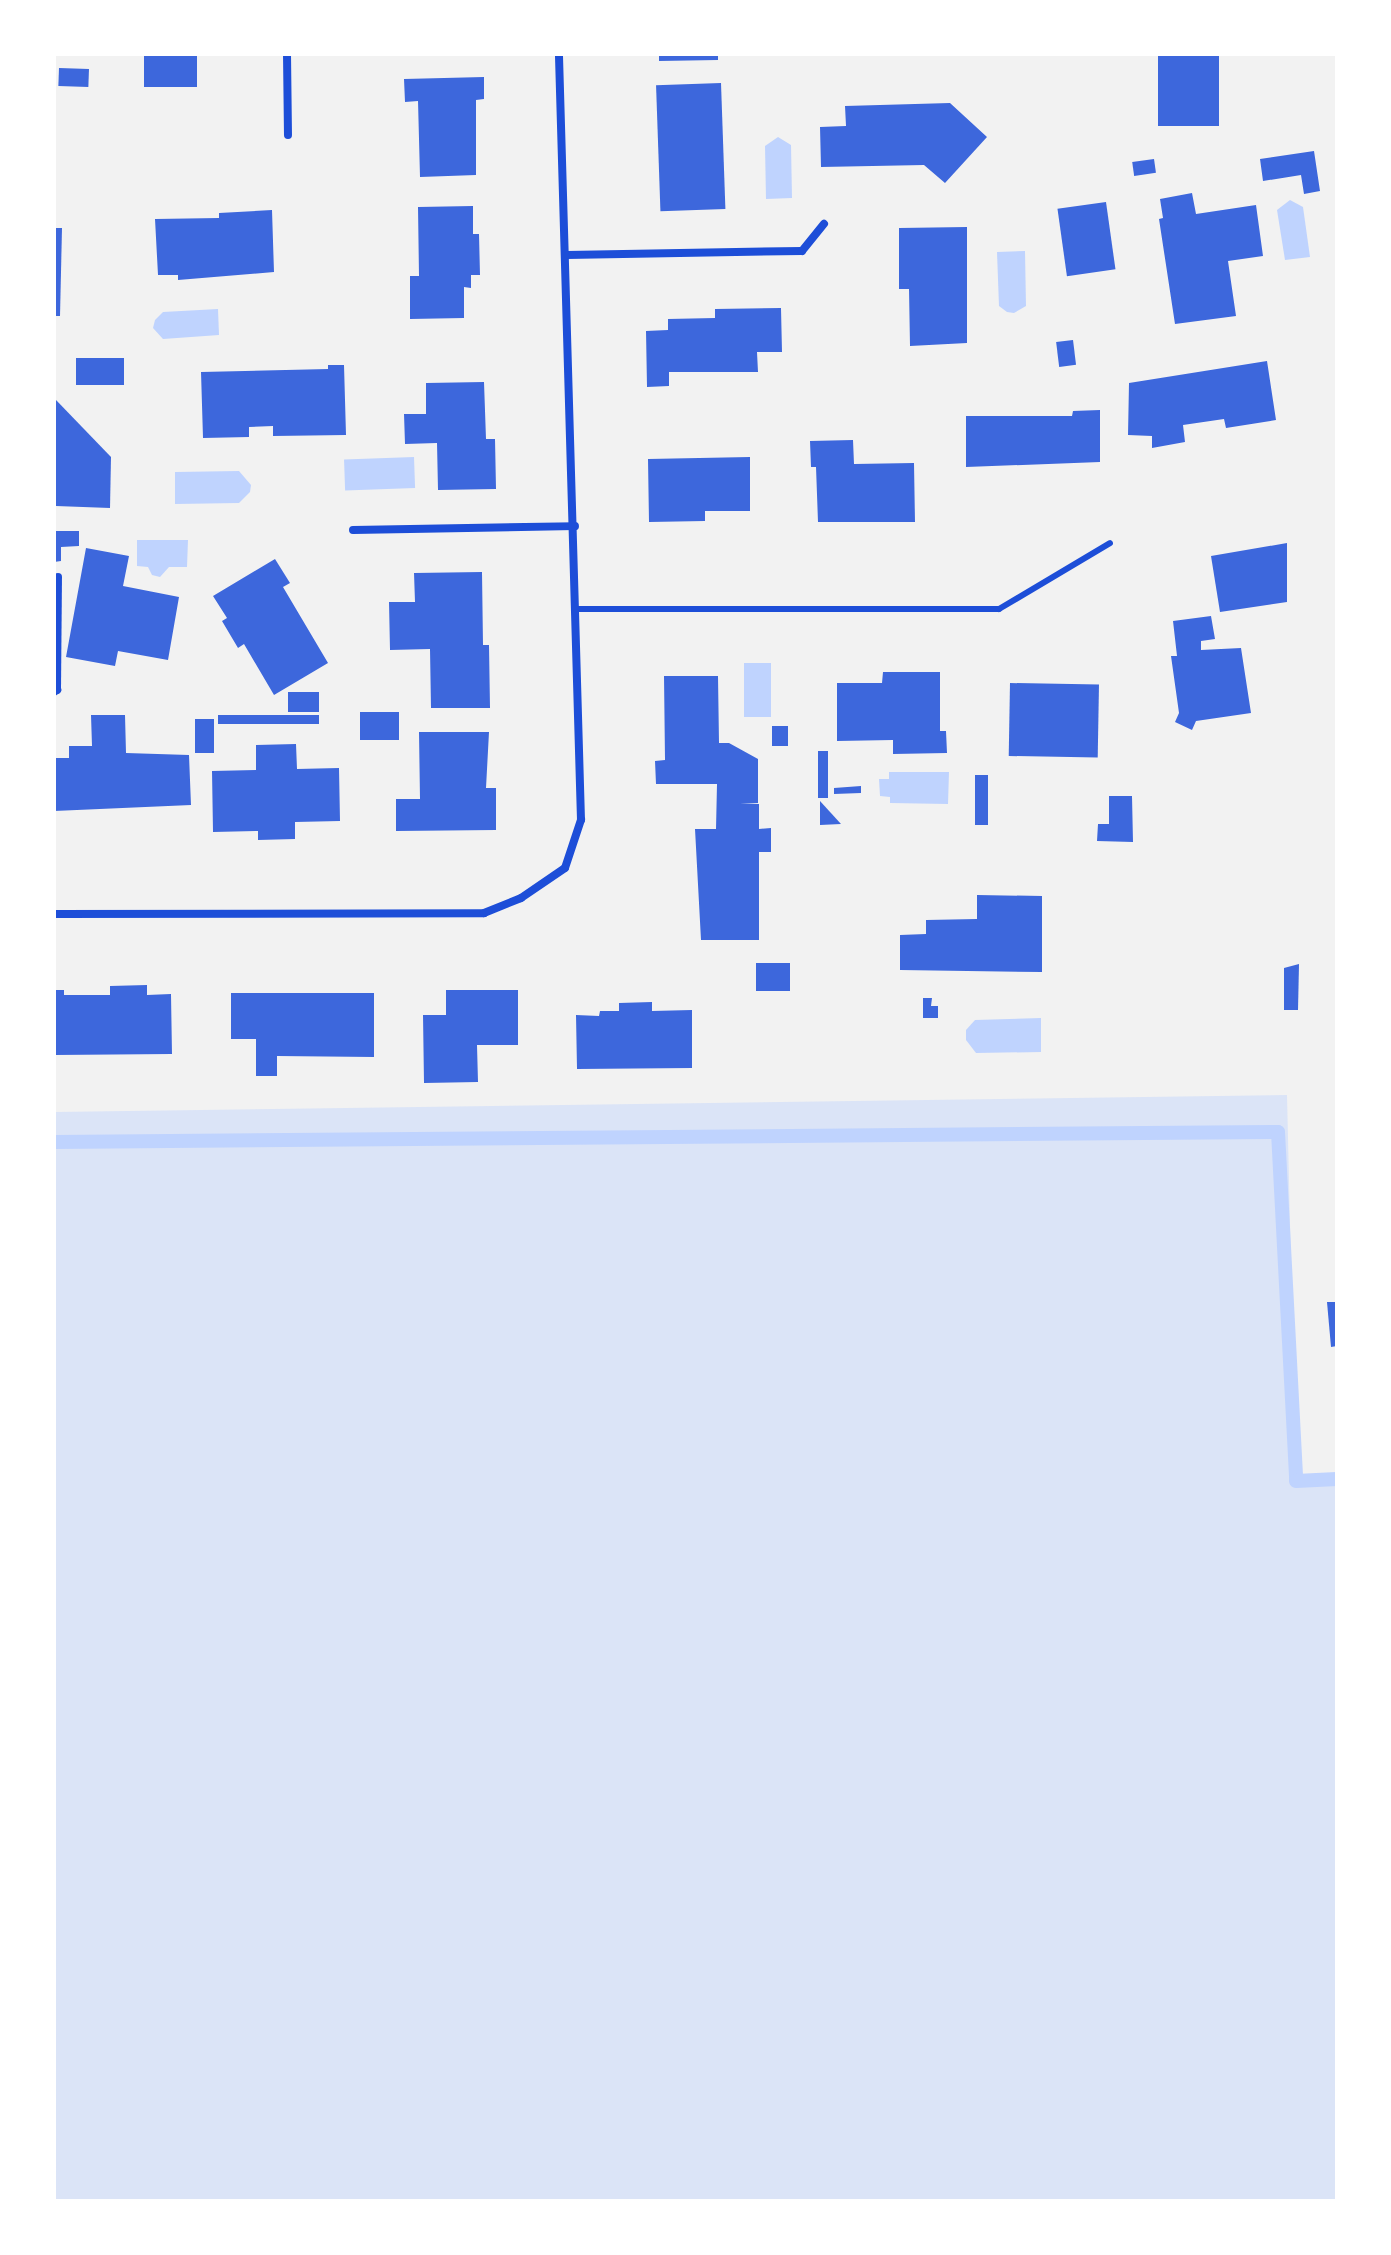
<!DOCTYPE html>
<style>
body{margin:0}
#map{position:relative;width:1391px;height:2255px;overflow:hidden;background:#f2f2f2;font-family:"Fira Sans Condensed",sans-serif}
div>[style]{position:absolute}
[style*='--x']{left:calc(var(--x)*1px);top:calc(var(--y)*1px);width:calc(var(--w)*1px);rotate:calc(var(--a)*1deg)}
.green>*{inset:0;background:#dbe4f7}
.water>*{inset:0;background:#bfd3fe;transform-origin:0 0}
.stream>*{height:14px;margin:-7px;padding:0 7px;transform-origin:7px;border-radius:7px;background:#bfd3fe}
.building>*{inset:0;background:#3d67dc;transform-origin:0 0}
.service>*{height:6px;margin:-3px;padding:0 3px;transform-origin:3px;border-radius:3px;background:#1d4ed8}
.minor>*{height:8px;margin:-4px;padding:0 4px;transform-origin:4px;border-radius:4px;background:#1d4ed8}
span{translate:-50% -50%;white-space:nowrap;text-align:center;line-height:1.15;-webkit-text-stroke:8px #fff;paint-order:stroke}
.frame{position:absolute;inset:0;border:56px solid #fff;pointer-events:none}
</style>
<div id="map">
<div class="green">
<div style="clip-path:polygon(1287px 1095px,1296px 1480px,1337px 1479px,1337px 2201px,54px 2201px,54px 1112px)"></div>
</div>
<div class="water">
<div style="clip-path:polygon(778px 137px,791px 145px,792px 198px,766px 199px,765px 146px)"></div>
<div style="clip-path:polygon(1290px 200px,1303px 207px,1310px 257px,1285px 260px,1277px 210px)"></div>
<div style="clip-path:polygon(1025px 251px,1026px 306px,1014px 313px,1007px 312px,999px 306px,997px 252px)"></div>
<div style="clip-path:polygon(218px 309px,219px 335px,163px 339px,153px 328px,155px 320px,163px 312px)"></div>
<div style="left:414px;top:457px;width:31px;height:70px;rotate:88deg"></div>
<div style="clip-path:polygon(239px 471px,251px 485px,250px 492px,239px 503px,175px 504px,175px 472px)"></div>
<div style="clip-path:polygon(137px 540px,188px 540px,187px 567px,169px 567px,160px 577px,152px 575px,148px 567px,137px 566px)"></div>
<div style="left:744px;top:663px;width:27px;height:54px"></div>
<div style="clip-path:polygon(889px 772px,949px 772px,948px 804px,890px 803px,890px 797px,880px 796px,879px 779px,889px 779px)"></div>
<div style="clip-path:polygon(1041px 1018px,1041px 1052px,976px 1053px,966px 1040px,966px 1030px,975px 1020px)"></div>
</div>
<div class="stream">
<div style="--x:54;--y:1142;--w:1224;--a:-0.47"></div>
<div style="--x:1278;--y:1132;--w:349;--a:87"></div>
<div style="--x:1296;--y:1481;--w:41;--a:-2.8"></div>
</div>
<div class="building">
<div style="left:144px;top:54px;width:53px;height:33px"></div>
<div style="clip-path:polygon(659px 54px,718px 54px,718px 60px,659px 61px)"></div>
<div style="left:1158px;top:54px;width:61px;height:72px"></div>
<div style="left:59px;top:68px;width:30px;height:18px;rotate:2deg"></div>
<div style="clip-path:polygon(484px 77px,484px 99px,476px 100px,476px 175px,420px 177px,418px 101px,405px 102px,404px 79px)"></div>
<div style="left:721px;top:83px;width:126px;height:65px;rotate:88deg"></div>
<div style="clip-path:polygon(950px 103px,987px 137px,945px 183px,924px 165px,821px 167px,820px 127px,846px 126px,845px 106px)"></div>
<div style="clip-path:polygon(1314px 151px,1320px 191px,1304px 194px,1301px 175px,1263px 181px,1260px 159px)"></div>
<div style="left:1154px;top:159px;width:14px;height:22px;rotate:82deg"></div>
<div style="clip-path:polygon(1192px 193px,1196px 214px,1256px 205px,1263px 256px,1228px 261px,1236px 316px,1175px 324px,1159px 219px,1163px 218px,1160px 199px)"></div>
<div style="left:1106px;top:202px;width:68px;height:49px;rotate:82deg"></div>
<div style="clip-path:polygon(473px 206px,473px 234px,479px 234px,480px 275px,471px 275px,471px 288px,464px 287px,464px 318px,410px 319px,410px 276px,419px 276px,418px 207px)"></div>
<div style="clip-path:polygon(272px 210px,274px 272px,178px 280px,178px 275px,158px 275px,155px 219px,219px 218px,219px 213px)"></div>
<div style="clip-path:polygon(967px 227px,967px 343px,910px 346px,909px 289px,899px 289px,899px 228px)"></div>
<div style="clip-path:polygon(54px 228px,62px 228px,60px 316px,54px 316px)"></div>
<div style="clip-path:polygon(781px 308px,782px 352px,757px 352px,758px 372px,669px 372px,669px 386px,647px 387px,646px 331px,668px 330px,668px 319px,715px 318px,715px 309px)"></div>
<div style="left:1073px;top:340px;width:25px;height:17px;rotate:83deg"></div>
<div style="left:76px;top:358px;width:48px;height:27px"></div>
<div style="clip-path:polygon(1267px 361px,1276px 420px,1226px 428px,1224px 419px,1183px 425px,1185px 442px,1152px 448px,1152px 436px,1128px 435px,1129px 383px)"></div>
<div style="clip-path:polygon(328px 365px,344px 365px,346px 435px,273px 436px,273px 426px,249px 427px,249px 437px,203px 438px,201px 372px,328px 369px)"></div>
<div style="clip-path:polygon(484px 382px,486px 439px,495px 439px,496px 489px,438px 490px,437px 443px,405px 444px,404px 414px,426px 414px,426px 383px)"></div>
<div style="clip-path:polygon(56px 400px,111px 457px,110px 508px,56px 506px)"></div>
<div style="clip-path:polygon(1100px 410px,1100px 462px,966px 467px,966px 416px,1072px 416px,1073px 411px)"></div>
<div style="clip-path:polygon(853px 440px,854px 464px,914px 463px,915px 522px,818px 522px,816px 467px,811px 467px,810px 441px)"></div>
<div style="clip-path:polygon(750px 457px,750px 511px,705px 511px,705px 521px,649px 522px,648px 459px)"></div>
<div style="clip-path:polygon(54px 531px,79px 531px,79px 546px,61px 547px,61px 561px,54px 562px)"></div>
<div style="clip-path:polygon(1287px 543px,1287px 602px,1220px 612px,1211px 556px)"></div>
<div style="clip-path:polygon(86px 548px,129px 556px,123px 586px,179px 597px,168px 660px,118px 651px,115px 666px,66px 657px)"></div>
<div style="clip-path:polygon(275px 559px,290px 583px,283px 587px,328px 663px,274px 695px,244px 644px,238px 648px,222px 621px,227px 618px,213px 596px)"></div>
<div style="clip-path:polygon(482px 572px,483px 645px,489px 645px,490px 708px,431px 708px,430px 649px,390px 650px,389px 602px,415px 602px,414px 573px)"></div>
<div style="clip-path:polygon(1211px 616px,1215px 639px,1201px 641px,1201px 650px,1241px 648px,1251px 713px,1196px 721px,1192px 730px,1175px 722px,1179px 713px,1171px 656px,1177px 656px,1173px 621px)"></div>
<div style="clip-path:polygon(883px 672px,940px 672px,940px 731px,946px 731px,947px 753px,893px 754px,893px 740px,837px 741px,837px 683px,882px 683px)"></div>
<div style="clip-path:polygon(664px 676px,718px 676px,719px 743px,729px 743px,758px 759px,758px 803px,740px 803px,759px 804px,759px 829px,771px 828px,771px 852px,759px 852px,759px 940px,701px 940px,695px 829px,716px 829px,717px 784px,656px 784px,655px 761px,665px 760px)"></div>
<div style="left:1010px;top:683px;width:89px;height:73px;rotate:1deg"></div>
<div style="left:288px;top:692px;width:31px;height:20px"></div>
<div style="left:360px;top:712px;width:39px;height:28px"></div>
<div style="clip-path:polygon(91px 715px,125px 715px,126px 753px,189px 755px,191px 805px,54px 811px,54px 758px,69px 758px,69px 746px,92px 746px)"></div>
<div style="left:218px;top:715px;width:101px;height:9px"></div>
<div style="left:195px;top:719px;width:19px;height:34px"></div>
<div style="left:772px;top:726px;width:16px;height:20px"></div>
<div style="clip-path:polygon(419px 732px,489px 732px,486px 788px,496px 788px,496px 830px,396px 831px,396px 799px,420px 799px)"></div>
<div style="clip-path:polygon(296px 744px,297px 769px,339px 768px,340px 821px,295px 822px,295px 839px,258px 840px,258px 831px,213px 832px,212px 771px,256px 770px,256px 745px)"></div>
<div style="left:818px;top:751px;width:10px;height:47px"></div>
<div style="left:975px;top:775px;width:13px;height:50px"></div>
<div style="clip-path:polygon(861px 786px,861px 793px,834px 794px,834px 788px)"></div>
<div style="clip-path:polygon(1109px 796px,1132px 796px,1133px 842px,1097px 841px,1098px 824px,1109px 824px)"></div>
<div style="clip-path:polygon(820px 801px,841px 824px,820px 825px)"></div>
<div style="clip-path:polygon(977px 895px,1042px 896px,1042px 972px,900px 970px,900px 935px,926px 934px,926px 920px,977px 919px)"></div>
<div style="left:790px;top:963px;width:28px;height:34px;rotate:90deg"></div>
<div style="clip-path:polygon(1299px 964px,1298px 1010px,1284px 1010px,1284px 968px)"></div>
<div style="clip-path:polygon(147px 985px,147px 995px,171px 994px,172px 1054px,54px 1055px,54px 990px,64px 990px,64px 995px,110px 995px,110px 986px)"></div>
<div style="clip-path:polygon(446px 990px,518px 990px,518px 1045px,477px 1045px,478px 1082px,424px 1083px,423px 1015px,446px 1015px)"></div>
<div style="clip-path:polygon(231px 993px,374px 993px,374px 1057px,277px 1056px,277px 1076px,256px 1076px,256px 1039px,231px 1039px)"></div>
<div style="clip-path:polygon(923px 998px,932px 998px,931px 1006px,938px 1006px,938px 1018px,923px 1018px)"></div>
<div style="clip-path:polygon(652px 1002px,652px 1011px,692px 1010px,692px 1068px,577px 1069px,576px 1015px,599px 1016px,600px 1011px,619px 1011px,619px 1003px)"></div>
<div style="clip-path:polygon(1327px 1302px,1337px 1302px,1337px 1346px,1331px 1347px)"></div>
</div>
<div class="service">
<div style="--x:577;--y:609;--w:422;--a:0"></div>
<div style="--x:999;--y:609;--w:129;--a:-30.7"></div>
</div>
<div class="minor">
<div style="--x:287;--y:54;--w:81;--a:89.3"></div>
<div style="--x:567;--y:255;--w:235;--a:-1"></div>
<div style="--x:802;--y:251;--w:35;--a:-51"></div>
<div style="--x:353;--y:530;--w:222;--a:-1"></div>
<div style="--x:54;--y:692;--w:4;--a:-34"></div>
<div style="--x:57;--y:690;--w:113;--a:-89.5"></div>
<div style="--x:54;--y:914;--w:430;--a:-0.1"></div>
<div style="--x:484;--y:913;--w:40;--a:-22"></div>
<div style="--x:521;--y:898;--w:53;--a:-34.3"></div>
<div style="--x:565;--y:868;--w:51;--a:-71.6"></div>
<div style="--x:581;--y:820;--w:766;--a:-91.65"></div>
</div>
<div class="frame"></div>
</div>
